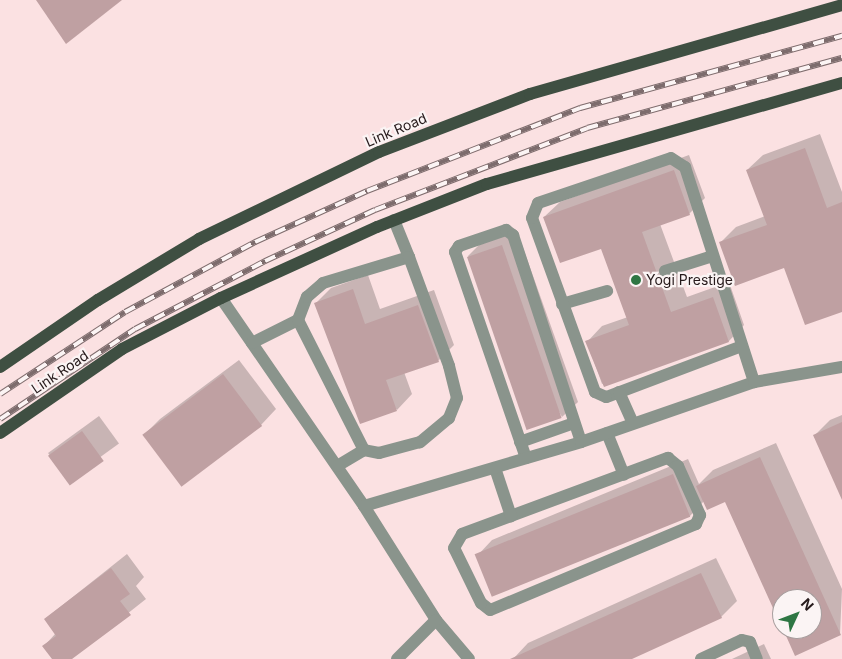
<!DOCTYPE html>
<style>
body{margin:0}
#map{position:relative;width:842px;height:659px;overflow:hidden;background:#fbe1e2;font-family:Inter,sans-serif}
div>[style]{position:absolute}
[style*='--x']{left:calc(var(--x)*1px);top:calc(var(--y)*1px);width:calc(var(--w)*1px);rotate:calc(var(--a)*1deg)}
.shadow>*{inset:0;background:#0003;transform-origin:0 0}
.building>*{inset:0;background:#bfa0a2;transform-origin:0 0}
.minor>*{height:12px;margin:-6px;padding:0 6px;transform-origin:6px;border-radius:6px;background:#8a948c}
.major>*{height:12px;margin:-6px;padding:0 6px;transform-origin:6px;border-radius:6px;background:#3f4f42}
.rail>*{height:5.5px;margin-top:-2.75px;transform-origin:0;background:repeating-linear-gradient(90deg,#fbf4f4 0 11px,#7d6c6d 0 22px);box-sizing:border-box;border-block:1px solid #7d6c6d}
.dots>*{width:14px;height:14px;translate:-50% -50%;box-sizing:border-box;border:2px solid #fbf4f4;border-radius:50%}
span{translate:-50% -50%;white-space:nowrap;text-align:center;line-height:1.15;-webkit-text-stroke:4.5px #fbf4f4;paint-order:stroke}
.street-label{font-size:14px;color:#261a1b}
.poi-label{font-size:14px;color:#261a1b}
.left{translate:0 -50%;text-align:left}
.north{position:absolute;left:772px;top:589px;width:50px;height:50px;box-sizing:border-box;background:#fbf4f4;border:1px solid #a69d9d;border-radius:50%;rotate:47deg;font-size:14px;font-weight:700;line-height:20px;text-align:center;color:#261a1b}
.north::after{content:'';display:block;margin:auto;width:18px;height:22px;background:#2e7643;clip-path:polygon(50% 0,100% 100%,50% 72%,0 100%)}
</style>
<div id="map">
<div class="shadow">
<div style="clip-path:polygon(820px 134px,842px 192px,842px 310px,784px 266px,720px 243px,736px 227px,765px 216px,747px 170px,763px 155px)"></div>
<div style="clip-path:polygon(689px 155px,705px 198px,689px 214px,660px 224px,687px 297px,729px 282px,744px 325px,729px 341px,602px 384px,587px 342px,602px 326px,628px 317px,602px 247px,544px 217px,560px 202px)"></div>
<div style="clip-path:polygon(517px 231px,578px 402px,562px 417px,468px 256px,484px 240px)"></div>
<div style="clip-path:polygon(368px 275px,380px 309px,434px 290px,454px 345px,438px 361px,404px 372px,412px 394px,397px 410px,315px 304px,331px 288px)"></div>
<div style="clip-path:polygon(239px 360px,276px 409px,261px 425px,144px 435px,160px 419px)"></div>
<div style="clip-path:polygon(842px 415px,842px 497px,814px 436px,830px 420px)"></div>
<div style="left:99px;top:416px;width:34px;height:63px;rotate:54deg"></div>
<div style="clip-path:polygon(776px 443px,842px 589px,840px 634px,812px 629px,812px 599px,782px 599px,782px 625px,726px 501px,704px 501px,690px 516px,477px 556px,492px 540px,688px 459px,699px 484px,713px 470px)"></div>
<div style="clip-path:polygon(127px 554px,144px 577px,136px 586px,146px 599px,70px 659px,54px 659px,44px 646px,56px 633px,45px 619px)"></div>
<div style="clip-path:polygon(716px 558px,737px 601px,721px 617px,629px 659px,513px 659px,528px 643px)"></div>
<div style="clip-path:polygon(764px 644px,771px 659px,732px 659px)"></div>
</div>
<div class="building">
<div style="clip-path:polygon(36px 0,122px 0,66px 44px)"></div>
<div style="clip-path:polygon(805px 148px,827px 208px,842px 202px,842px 312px,805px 325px,784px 268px,735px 286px,719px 242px,767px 225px,746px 170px)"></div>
<div style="clip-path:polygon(674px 170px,690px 215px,642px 232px,671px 312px,713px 297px,729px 342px,604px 387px,585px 341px,629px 325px,601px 249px,560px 263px,543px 217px)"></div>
<div style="left:502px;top:245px;width:183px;height:37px;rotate:71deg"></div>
<div style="clip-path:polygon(353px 289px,365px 324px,418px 305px,439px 362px,386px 380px,397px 411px,360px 424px,314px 303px)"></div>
<div style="left:223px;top:374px;width:65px;height:101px;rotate:53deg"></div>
<div style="clip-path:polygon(842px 422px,842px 500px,813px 435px)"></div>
<div style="left:82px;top:431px;width:37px;height:42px;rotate:54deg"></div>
<div style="clip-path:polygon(760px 457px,841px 635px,795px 656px,783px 629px,812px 629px,812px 599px,782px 599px,782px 628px,725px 502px,707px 510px,696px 486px)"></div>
<div style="left:673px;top:474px;width:46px;height:214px;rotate:68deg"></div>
<div style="clip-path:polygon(111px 568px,130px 594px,120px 601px,131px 615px,72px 659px,52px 659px,42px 646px,56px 636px,44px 619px)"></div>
<div style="clip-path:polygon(701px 573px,722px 618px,632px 659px,510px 659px)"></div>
</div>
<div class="minor">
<div style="--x:394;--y:220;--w:40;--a:68"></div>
<div style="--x:665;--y:271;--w:50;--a:-17.4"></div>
<div style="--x:221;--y:298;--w:252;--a:55.5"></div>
<div style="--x:364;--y:506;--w:135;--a:57.7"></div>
<div style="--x:436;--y:620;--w:51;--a:49.8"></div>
<div style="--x:562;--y:304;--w:47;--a:-16.1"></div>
<div style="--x:298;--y:320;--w:146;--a:63.1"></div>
<div style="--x:252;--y:343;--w:51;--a:-26.6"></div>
<div style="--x:298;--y:320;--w:25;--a:-69"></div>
<div style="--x:307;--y:297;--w:21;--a:-41"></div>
<div style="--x:323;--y:283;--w:90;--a:-16.8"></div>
<div style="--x:409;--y:257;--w:116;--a:69.8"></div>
<div style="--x:449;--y:366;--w:33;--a:76"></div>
<div style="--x:457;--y:398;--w:22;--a:112"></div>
<div style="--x:449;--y:418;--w:38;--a:140"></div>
<div style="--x:420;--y:442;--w:42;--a:165"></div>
<div style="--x:379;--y:453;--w:15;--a:-169"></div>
<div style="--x:364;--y:450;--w:31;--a:149"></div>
<div style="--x:742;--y:346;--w:145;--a:159.4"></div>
<div style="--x:606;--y:397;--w:12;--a:-156"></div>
<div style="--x:595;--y:392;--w:185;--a:-109.9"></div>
<div style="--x:532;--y:218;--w:16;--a:-68"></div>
<div style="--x:538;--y:203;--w:140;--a:-18.7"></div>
<div style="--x:671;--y:158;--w:17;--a:33"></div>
<div style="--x:685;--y:167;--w:226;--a:72.2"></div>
<div style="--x:619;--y:392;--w:34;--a:66"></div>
<div style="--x:607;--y:433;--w:45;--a:68"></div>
<div style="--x:520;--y:442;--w:57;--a:-19.4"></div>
<div style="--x:526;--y:458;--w:218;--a:-109"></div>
<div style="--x:455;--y:252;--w:7;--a:-56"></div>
<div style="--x:459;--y:246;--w:50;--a:-18.8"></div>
<div style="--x:506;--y:230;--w:9;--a:36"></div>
<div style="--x:513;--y:235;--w:218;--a:71.8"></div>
<div style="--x:668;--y:458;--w:13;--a:39"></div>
<div style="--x:678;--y:466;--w:54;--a:65.8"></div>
<div style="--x:700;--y:515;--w:10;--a:114"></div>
<div style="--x:696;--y:524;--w:223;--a:157.3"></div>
<div style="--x:490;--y:610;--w:11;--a:-142"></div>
<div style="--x:481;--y:603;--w:61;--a:-116.1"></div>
<div style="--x:454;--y:548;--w:16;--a:-60"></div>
<div style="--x:462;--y:534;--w:220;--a:-20.3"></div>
<div style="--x:495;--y:468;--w:51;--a:71.6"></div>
<div style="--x:364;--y:506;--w:226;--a:-16.4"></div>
<div style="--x:581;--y:442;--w:183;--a:-19.1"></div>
<div style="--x:754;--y:382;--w:89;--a:-9.7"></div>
<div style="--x:397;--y:659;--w:55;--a:-45"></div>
<div style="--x:701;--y:659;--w:45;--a:-24.9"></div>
<div style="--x:742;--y:640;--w:8;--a:14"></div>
<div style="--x:750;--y:642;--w:18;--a:68"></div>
</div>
<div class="major">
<div style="--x:0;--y:367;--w:119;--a:-34.4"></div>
<div style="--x:98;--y:300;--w:118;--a:-31.1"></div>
<div style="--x:199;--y:239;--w:200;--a:-25.8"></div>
<div style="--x:379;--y:152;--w:162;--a:-21"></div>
<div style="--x:530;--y:94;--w:324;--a:-15.9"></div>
<div style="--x:0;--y:433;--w:148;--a:-34.5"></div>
<div style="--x:122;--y:349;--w:111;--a:-27.3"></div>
<div style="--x:221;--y:298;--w:171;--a:-24.5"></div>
<div style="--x:377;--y:227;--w:118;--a:-21.4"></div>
<div style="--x:487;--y:184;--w:369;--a:-15.9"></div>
</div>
<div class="rail">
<div style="--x:0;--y:394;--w:149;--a:-33.3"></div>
<div style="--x:125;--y:312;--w:148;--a:-28.3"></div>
<div style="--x:255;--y:242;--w:123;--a:-24.5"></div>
<div style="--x:367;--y:191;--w:229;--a:-21.3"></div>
<div style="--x:580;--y:108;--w:272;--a:-15.4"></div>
<div style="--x:0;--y:419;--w:162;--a:-33.7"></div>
<div style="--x:135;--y:329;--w:147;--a:-27.6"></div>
<div style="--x:265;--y:261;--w:121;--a:-24.9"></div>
<div style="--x:375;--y:210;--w:227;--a:-21.1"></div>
<div style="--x:587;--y:128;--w:264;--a:-15.4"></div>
</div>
<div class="dots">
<div style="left:636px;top:280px;background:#2e7643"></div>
</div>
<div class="street-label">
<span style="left:396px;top:130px;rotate:-23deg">Link Road</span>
<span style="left:60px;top:372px;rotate:-34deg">Link Road</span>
</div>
<div class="poi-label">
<span class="left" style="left:646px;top:280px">Yogi Prestige</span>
</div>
<div class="north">N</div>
</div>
